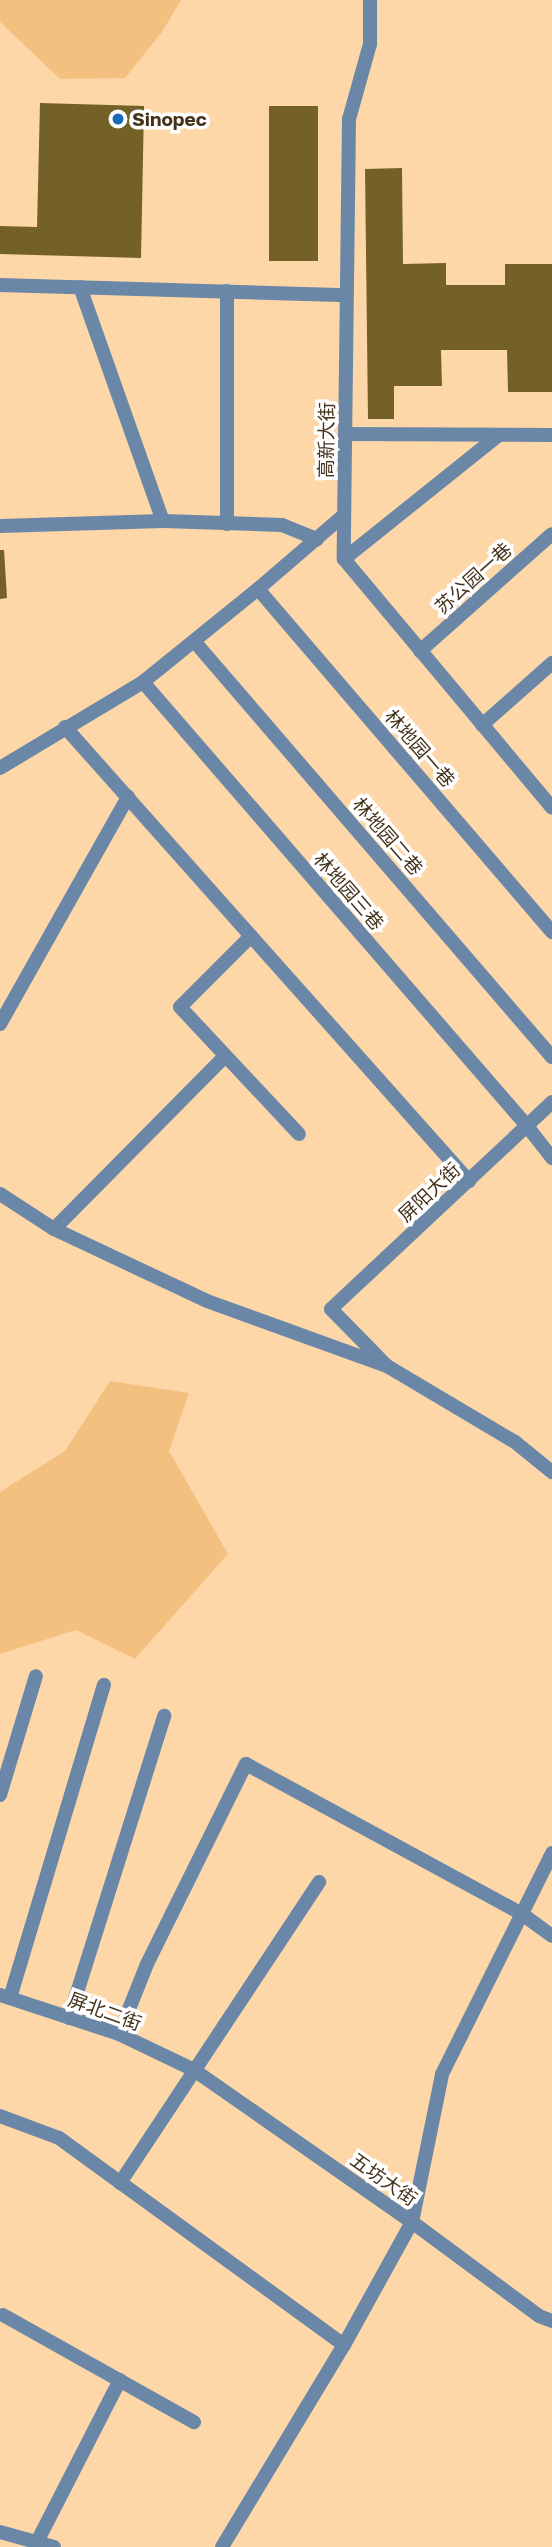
<!DOCTYPE html>
<meta charset="utf-8">
<style>
body{margin:0}
#map{position:relative;width:552px;height:2547px;overflow:hidden;background:#fdd7a8;font-family:"Golos Text","Noto Sans SC",sans-serif}
div>[style]{position:absolute}
[style*='--x']{left:calc(var(--x)*1px);top:calc(var(--y)*1px);width:calc(var(--w)*1px);rotate:calc(var(--a)*1deg)}
.green>*{inset:0;background:#f4c080}
.building>*{inset:0;background:#736127;transform-origin:0 0}
.service>*{height:14px;margin:-7px;padding:0 7px;transform-origin:7px;border-radius:7px;background:#6a87a8}
.minor>*{height:14px;margin:-7px;padding:0 7px;transform-origin:7px;border-radius:7px;background:#6a87a8}
.dots>*{width:19px;height:19px;translate:-50% -50%;box-sizing:border-box;border:4px solid #fff;border-radius:50%}
span{translate:-50% -50%;white-space:nowrap;text-align:center;line-height:1.15;-webkit-text-stroke:7px #fff;paint-order:stroke}
.poi-label{font-size:19px;color:#45321a;font-weight:700}
.left{translate:0 -50%;text-align:left}
.street-label{font-size:19px;color:#45321a}
</style>
<div id="map">
<div class="green">
<div style="clip-path:polygon(0 0,181px 0,162px 32px,125px 78px,60px 79px,0 22px)"></div>
<div style="clip-path:polygon(110px 1381px,189px 1393px,169px 1451px,228px 1554px,135px 1659px,76px 1630px,0 1654px,0 1492px,65px 1451px)"></div>
</div>
<div class="building">
<div style="clip-path:polygon(40px 103px,144px 106px,141px 258px,0 254px,0 226px,37px 227px)"></div>
<div style="left:269px;top:106px;width:49px;height:155px"></div>
<div style="clip-path:polygon(402px 168px,403px 264px,446px 263px,446px 285px,505px 285px,505px 264px,552px 264px,552px 392px,508px 392px,507px 350px,441px 350px,442px 386px,394px 386px,394px 419px,368px 419px,365px 169px)"></div>
<div style="clip-path:polygon(0 550px,4px 550px,7px 598px,0 599px)"></div>
</div>
<div class="service">
<div style="--x:0;--y:285;--w:347;--a:1.7"></div>
<div style="--x:80;--y:287;--w:248;--a:70.5"></div>
<div style="--x:345;--y:434;--w:207;--a:0.3"></div>
<div style="--x:227;--y:524;--w:233;--a:-90"></div>
<div style="--x:0;--y:526;--w:163;--a:-1.8"></div>
<div style="--x:163;--y:521;--w:119;--a:1.9"></div>
<div style="--x:282;--y:525;--w:38;--a:22"></div>
<div style="--x:344;--y:559;--w:198;--a:-38.7"></div>
<div style="--x:258;--y:589;--w:452;--a:49.4"></div>
<div style="--x:194;--y:641;--w:549;--a:49.29"></div>
<div style="--x:420;--y:651;--w:176;--a:-41.6"></div>
<div style="--x:143;--y:682;--w:587;--a:49.14"></div>
<div style="--x:527;--y:1126;--w:41;--a:52"></div>
<div style="--x:482;--y:725;--w:94;--a:-41.5"></div>
<div style="--x:65;--y:727;--w:608;--a:48.34"></div>
<div style="--x:0;--y:768;--w:167;--a:-31"></div>
<div style="--x:143;--y:682;--w:148;--a:-39"></div>
<div style="--x:258;--y:589;--w:113;--a:-40.7"></div>
<div style="--x:251;--y:936;--w:100;--a:135"></div>
<div style="--x:180;--y:1007;--w:174;--a:46.9"></div>
<div style="--x:0;--y:1024;--w:261;--a:-60.6"></div>
<div style="--x:0;--y:1194;--w:64;--a:32.9"></div>
<div style="--x:54;--y:1229;--w:169;--a:25.2"></div>
<div style="--x:207;--y:1301;--w:191;--a:19.9"></div>
<div style="--x:54;--y:1229;--w:243;--a:-45.3"></div>
<div style="--x:331;--y:1309;--w:80;--a:45.5"></div>
<div style="--x:387;--y:1366;--w:149;--a:30.7"></div>
<div style="--x:515;--y:1442;--w:48;--a:39"></div>
<div style="--x:0;--y:1795;--w:124;--a:-73.2"></div>
<div style="--x:0;--y:1995;--w:125;--a:18.1"></div>
<div style="--x:119;--y:2034;--w:83;--a:25.6"></div>
<div style="--x:194;--y:2070;--w:266;--a:34.9"></div>
<div style="--x:412;--y:2222;--w:158;--a:36.5"></div>
<div style="--x:539;--y:2316;--w:14;--a:21"></div>
<div style="--x:10;--y:1998;--w:327;--a:-73.3"></div>
<div style="--x:69;--y:2018;--w:317;--a:-72.5"></div>
<div style="--x:119;--y:2034;--w:75;--a:-68.2"></div>
<div style="--x:147;--y:1964;--w:223;--a:-63.7"></div>
<div style="--x:246;--y:1764;--w:314;--a:28.5"></div>
<div style="--x:522;--y:1914;--w:37;--a:36"></div>
<div style="--x:0;--y:2116;--w:63;--a:20.4"></div>
<div style="--x:59;--y:2138;--w:352;--a:36"></div>
<div style="--x:120;--y:2183;--w:361;--a:-56.5"></div>
<div style="--x:3;--y:2315;--w:219;--a:29.3"></div>
<div style="--x:37;--y:2542;--w:182;--a:-62.9"></div>
<div style="--x:222;--y:2547;--w:236;--a:-58.9"></div>
<div style="--x:344;--y:2345;--w:141;--a:-61.1"></div>
<div style="--x:412;--y:2222;--w:151;--a:-78.5"></div>
<div style="--x:442;--y:2074;--w:247;--a:-63.5"></div>
</div>
<div class="minor">
<div style="--x:370;--y:0;--w:44;--a:90"></div>
<div style="--x:370;--y:44;--w:78;--a:105.6"></div>
<div style="--x:349;--y:119;--w:440;--a:90.7"></div>
<div style="--x:344;--y:559;--w:324;--a:50.1"></div>
<div style="--x:331;--y:1309;--w:303;--a:-43.1"></div>
<div style="--x:0;--y:2532;--w:56;--a:15.5"></div>
</div>
<div class="dots">
<div style="left:118px;top:119px;background:#186ab9"></div>
</div>
<div class="poi-label">
<span class="left" style="left:132px;top:119px">Sinopec</span>
</div>
<div class="street-label">
<span style="left:326px;top:440px;rotate:-89deg">高新大街</span>
<span style="left:473px;top:578px;rotate:-42deg">苏公园一巷</span>
<span style="left:420px;top:748px;rotate:49deg">林地园一巷</span>
<span style="left:388px;top:836px;rotate:49deg">林地园二巷</span>
<span style="left:349px;top:891px;rotate:49deg">林地园三巷</span>
<span style="left:429px;top:1192px;rotate:-43deg">屏阳大街</span>
<span style="left:105px;top:2011px;rotate:20deg">屏北二街</span>
<span style="left:384px;top:2179px;rotate:35deg">五坊大街</span>
</div>
</div>
